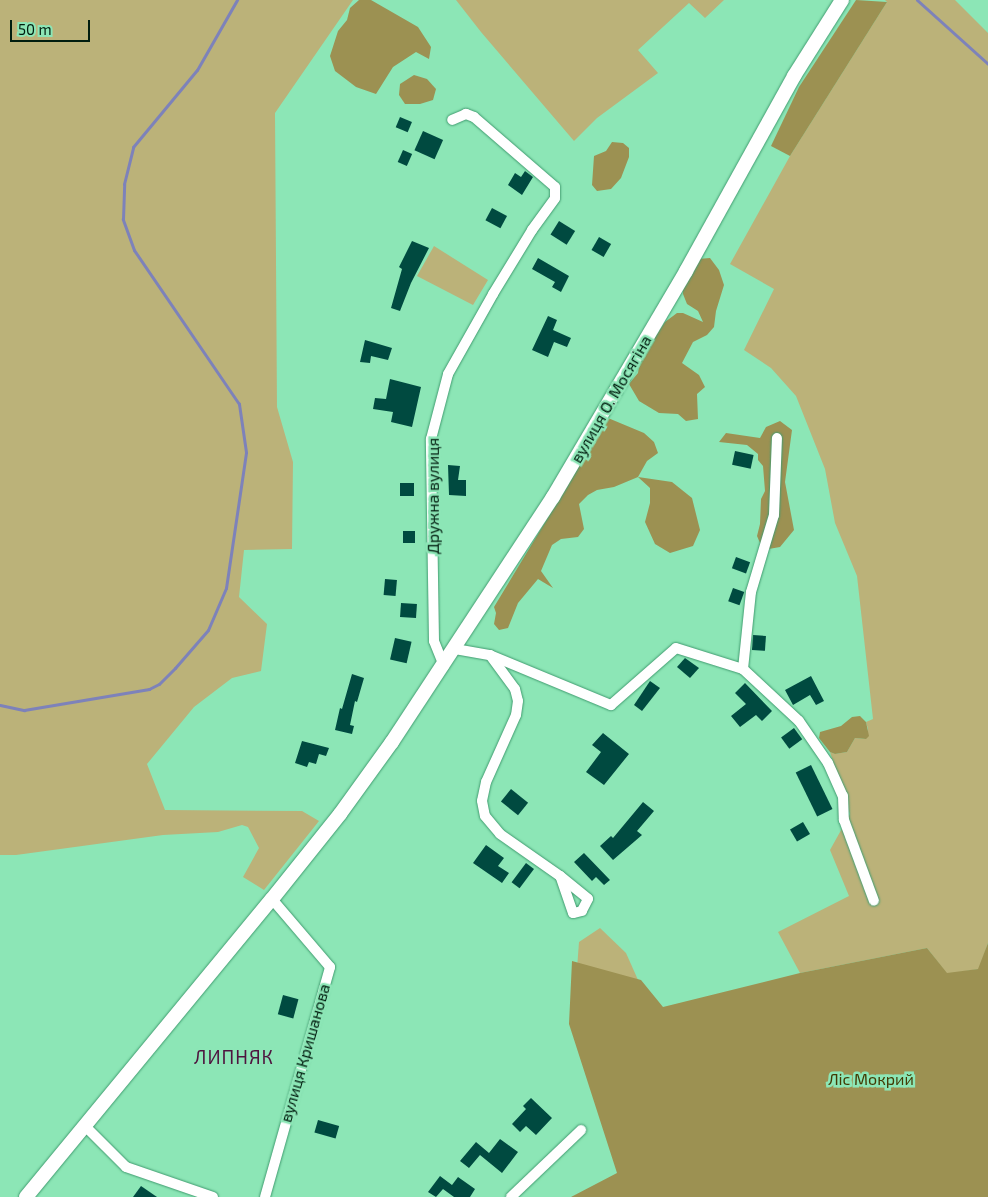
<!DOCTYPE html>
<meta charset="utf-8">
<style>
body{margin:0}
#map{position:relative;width:988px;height:1197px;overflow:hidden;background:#8ce6b6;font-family:"Exo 2",sans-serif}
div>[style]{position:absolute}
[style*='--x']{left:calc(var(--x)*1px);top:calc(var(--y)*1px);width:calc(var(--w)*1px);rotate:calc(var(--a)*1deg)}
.green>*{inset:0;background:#bbb279}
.forest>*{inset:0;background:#9c9152}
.stream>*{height:3px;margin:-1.5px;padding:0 1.5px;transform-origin:1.5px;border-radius:1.5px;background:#7d82ba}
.building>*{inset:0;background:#004a40;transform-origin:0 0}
.roads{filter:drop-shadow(0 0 1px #419c70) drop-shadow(0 0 1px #419c70)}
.minor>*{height:10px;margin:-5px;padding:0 5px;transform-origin:5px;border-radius:5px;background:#fff}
.secondary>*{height:14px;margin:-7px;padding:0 7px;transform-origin:7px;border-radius:7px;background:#fff}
span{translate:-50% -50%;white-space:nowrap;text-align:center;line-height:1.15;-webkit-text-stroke:5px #8ce6b6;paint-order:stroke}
.street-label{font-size:16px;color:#011d0f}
.park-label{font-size:16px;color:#423a04}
.quarter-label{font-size:19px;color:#4e153f;letter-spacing:1px}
.scale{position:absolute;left:10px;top:20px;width:80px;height:22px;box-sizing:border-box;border:2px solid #011d0f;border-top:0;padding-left:6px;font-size:15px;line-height:18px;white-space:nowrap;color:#011d0f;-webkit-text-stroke:4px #8ce6b6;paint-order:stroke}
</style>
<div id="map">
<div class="green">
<div style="clip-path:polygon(0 0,353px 0,275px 113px,277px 407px,293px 462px,292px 549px,244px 550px,239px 597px,267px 624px,261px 671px,232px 678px,194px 707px,147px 764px,165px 810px,302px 811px,319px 821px,264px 890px,243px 877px,259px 848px,248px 827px,242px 825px,218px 832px,163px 835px,16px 855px,0 855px)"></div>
<div style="clip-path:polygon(456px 0,724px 0,705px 18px,689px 3px,638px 50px,658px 73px,597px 118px,574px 141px,481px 32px)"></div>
<div style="clip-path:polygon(885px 0,955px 0,988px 33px,988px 943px,979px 969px,947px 974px,927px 948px,800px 973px,778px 932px,849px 896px,830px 850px,850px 814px,830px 752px,835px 754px,847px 752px,855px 738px,866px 739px,868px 729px,866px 722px,873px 719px,857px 576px,835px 523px,825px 469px,796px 396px,771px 368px,744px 350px,774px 289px,730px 264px,790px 156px,887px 2px)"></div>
<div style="clip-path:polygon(434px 246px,488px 280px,473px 305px,417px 276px)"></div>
<div style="clip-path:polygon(600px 928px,626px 953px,655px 1018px,574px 1009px,579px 942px)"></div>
</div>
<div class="forest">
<div style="clip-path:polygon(359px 0,371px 0,418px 27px,431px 47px,429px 59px,416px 52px,393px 67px,376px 94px,356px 87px,335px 71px,330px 56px,338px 31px,347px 20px,350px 8px)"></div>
<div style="clip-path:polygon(856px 0,887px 2px,790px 156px,771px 146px,799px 87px)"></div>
<div style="clip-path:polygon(414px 75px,427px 79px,436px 89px,433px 100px,420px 104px,405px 104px,399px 95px,400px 84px)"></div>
<div style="clip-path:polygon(612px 142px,623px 143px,629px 148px,629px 157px,621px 178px,611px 189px,597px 191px,592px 185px,594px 156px,606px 151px)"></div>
<div style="clip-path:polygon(710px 258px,719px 270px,724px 285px,716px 311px,714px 327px,707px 335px,693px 342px,682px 363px,699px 375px,705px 387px,697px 394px,698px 419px,686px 421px,678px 414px,659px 413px,639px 401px,629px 384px,638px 373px,640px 360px,665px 322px,677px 313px,683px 313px,703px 322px,698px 311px,687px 304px,683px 294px,683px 284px,698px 259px)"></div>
<div style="clip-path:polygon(608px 418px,644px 433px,654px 442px,658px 453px,647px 461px,638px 477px,672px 482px,692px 498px,700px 530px,693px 546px,670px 553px,655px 544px,645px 522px,650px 503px,650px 488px,638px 477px,614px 487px,597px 490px,588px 495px,579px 504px,584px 529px,578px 537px,561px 539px,552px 545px,541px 571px,553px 588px,538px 579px,518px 603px,508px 628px,499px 630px,494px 624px,496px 613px,494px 607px)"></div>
<div style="clip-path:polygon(780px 421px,792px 430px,785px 482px,794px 530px,780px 547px,763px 550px,757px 536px,760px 524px,761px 499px,765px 491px,763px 466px,758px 460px,758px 454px,747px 445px,719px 442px,726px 433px,760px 438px,766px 427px)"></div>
<div style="clip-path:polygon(860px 716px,866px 722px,869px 736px,866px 739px,855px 738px,847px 752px,835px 754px,830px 752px,819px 738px,820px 732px,841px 726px,852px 717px)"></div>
<div style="clip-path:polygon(988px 943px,988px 1197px,571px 1197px,617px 1173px,569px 1024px,572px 961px,641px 980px,663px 1007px,800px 973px,927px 948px,947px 973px,978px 969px)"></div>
</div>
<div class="stream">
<div style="--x:917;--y:0;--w:96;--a:42"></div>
<div style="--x:0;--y:705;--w:25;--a:12"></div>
<div style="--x:24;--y:710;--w:127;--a:-9.5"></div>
<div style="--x:149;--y:689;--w:11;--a:-27"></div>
<div style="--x:159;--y:684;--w:23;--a:-45"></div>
<div style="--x:175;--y:668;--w:50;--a:-49"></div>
<div style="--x:208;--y:630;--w:46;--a:-66.8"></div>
<div style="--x:226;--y:588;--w:137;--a:-81.6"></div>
<div style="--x:246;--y:452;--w:49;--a:-98.3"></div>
<div style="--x:239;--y:404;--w:186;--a:-124.3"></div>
<div style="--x:134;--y:250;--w:33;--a:-110"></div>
<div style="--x:123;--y:219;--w:35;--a:-88"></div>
<div style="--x:124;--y:184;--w:38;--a:-76"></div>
<div style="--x:133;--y:147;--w:100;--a:-50.3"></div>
<div style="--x:197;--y:70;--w:81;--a:-60.3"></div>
</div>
<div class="building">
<div style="left:400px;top:117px;width:13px;height:11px;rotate:23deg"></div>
<div style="left:423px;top:131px;width:22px;height:21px;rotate:24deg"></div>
<div style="left:403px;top:150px;width:10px;height:13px;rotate:24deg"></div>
<div style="clip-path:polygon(525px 171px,533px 177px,522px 195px,508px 185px,515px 173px,521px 177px)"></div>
<div style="left:492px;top:208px;width:17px;height:14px;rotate:28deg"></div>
<div style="left:559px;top:221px;width:19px;height:16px;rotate:32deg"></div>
<div style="left:599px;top:237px;width:14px;height:15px;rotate:30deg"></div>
<div style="clip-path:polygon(412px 241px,429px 248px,411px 283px,400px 311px,391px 308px,402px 269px,399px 267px)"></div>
<div style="clip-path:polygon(538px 258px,569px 276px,561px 292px,552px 287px,555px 282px,532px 269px)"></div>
<div style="clip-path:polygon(548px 316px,557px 320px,553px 330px,571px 338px,567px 347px,554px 342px,548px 357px,532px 350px)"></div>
<div style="clip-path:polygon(365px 340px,392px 348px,388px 360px,371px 356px,370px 363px,360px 362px)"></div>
<div style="clip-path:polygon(390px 379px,421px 387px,412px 427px,391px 422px,393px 412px,373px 409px,375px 398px,386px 399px)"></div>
<div style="left:735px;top:451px;width:19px;height:14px;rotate:12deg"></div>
<div style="clip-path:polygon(448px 465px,460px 466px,458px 480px,466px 480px,466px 496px,449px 495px)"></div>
<div style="left:400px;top:483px;width:14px;height:13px"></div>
<div style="left:403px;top:531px;width:12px;height:12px"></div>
<div style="left:736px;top:557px;width:15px;height:12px;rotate:20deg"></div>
<div style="left:385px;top:579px;width:12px;height:16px;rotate:5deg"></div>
<div style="left:733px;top:588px;width:12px;height:14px;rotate:20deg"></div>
<div style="left:401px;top:603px;width:16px;height:14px;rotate:4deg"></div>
<div style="left:753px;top:635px;width:13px;height:15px;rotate:4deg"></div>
<div style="left:395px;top:638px;width:17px;height:22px;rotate:13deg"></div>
<div style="clip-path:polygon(685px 658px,699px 668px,690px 678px,677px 667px)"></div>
<div style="clip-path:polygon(352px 674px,364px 678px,357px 702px,355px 701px,350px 725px,354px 726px,352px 734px,335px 730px,340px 708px,342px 709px)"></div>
<div style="clip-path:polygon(811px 676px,824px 701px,816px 705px,810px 695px,793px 705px,785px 690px)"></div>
<div style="clip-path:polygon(650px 681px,660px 688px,642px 711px,634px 705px)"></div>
<div style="clip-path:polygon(745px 683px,772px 711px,762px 721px,756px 715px,740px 727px,731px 716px,746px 704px,735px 693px)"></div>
<div style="left:794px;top:728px;width:14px;height:16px;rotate:54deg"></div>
<div style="clip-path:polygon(603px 733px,629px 754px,604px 785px,586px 772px,601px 752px,592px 745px)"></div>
<div style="clip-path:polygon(302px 741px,329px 748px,326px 756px,319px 754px,316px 764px,309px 762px,307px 767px,295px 763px)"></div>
<div style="left:811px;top:765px;width:49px;height:17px;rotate:64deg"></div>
<div style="left:511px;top:789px;width:22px;height:16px;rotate:39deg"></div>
<div style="clip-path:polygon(643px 802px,654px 811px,637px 831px,642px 835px,613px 860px,600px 846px,611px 836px,613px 838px)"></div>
<div style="left:803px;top:822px;width:14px;height:15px;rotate:60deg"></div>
<div style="clip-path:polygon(486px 845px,504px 858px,498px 866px,509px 873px,502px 883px,473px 863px)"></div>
<div style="clip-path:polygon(584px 853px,610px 880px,604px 885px,596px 877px,592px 881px,574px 862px)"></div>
<div style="left:526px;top:863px;width:10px;height:24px;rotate:37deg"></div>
<div style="left:283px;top:995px;width:16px;height:20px;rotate:15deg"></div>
<div style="clip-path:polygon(531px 1098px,552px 1118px,536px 1135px,526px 1126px,520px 1132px,512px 1124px,526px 1109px,523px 1106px)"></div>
<div style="left:318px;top:1120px;width:22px;height:13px;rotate:16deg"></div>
<div style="clip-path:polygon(500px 1139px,518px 1152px,502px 1173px,480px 1155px,469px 1168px,460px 1161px,476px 1142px,489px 1153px)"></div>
<div style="clip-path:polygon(440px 1176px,452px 1185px,458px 1177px,475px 1189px,470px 1197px,454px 1197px,443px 1189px,436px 1197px,428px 1192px)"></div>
<div style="clip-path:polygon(141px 1186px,157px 1197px,133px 1197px)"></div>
</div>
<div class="roads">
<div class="minor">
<div style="--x:455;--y:649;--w:36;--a:10"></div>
<div style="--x:490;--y:655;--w:42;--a:53.7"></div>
<div style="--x:515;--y:689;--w:12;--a:76"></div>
<div style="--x:518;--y:701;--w:14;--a:98"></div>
<div style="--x:516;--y:715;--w:73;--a:114.1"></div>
<div style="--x:486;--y:782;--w:19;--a:102"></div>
<div style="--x:482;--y:801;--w:15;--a:79"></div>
<div style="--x:485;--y:816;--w:23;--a:50"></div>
<div style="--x:500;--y:834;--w:73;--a:35"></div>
<div style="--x:560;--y:876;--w:36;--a:39"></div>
<div style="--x:588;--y:899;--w:13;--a:117"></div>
<div style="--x:582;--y:911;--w:9;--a:167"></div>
<div style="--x:573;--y:913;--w:39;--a:-109"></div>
<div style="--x:490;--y:655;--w:131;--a:22.5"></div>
<div style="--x:611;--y:705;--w:86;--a:-41.2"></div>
<div style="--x:676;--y:648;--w:70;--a:17.4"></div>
<div style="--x:743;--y:669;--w:76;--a:42.9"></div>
<div style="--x:799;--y:721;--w:51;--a:55.4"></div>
<div style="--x:828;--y:763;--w:36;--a:66"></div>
<div style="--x:843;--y:796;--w:24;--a:88"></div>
<div style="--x:844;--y:820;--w:86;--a:69.7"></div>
<div style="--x:444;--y:666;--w:27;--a:-112"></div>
<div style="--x:434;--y:641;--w:202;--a:-90.9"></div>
<div style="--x:431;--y:439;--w:67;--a:-75.3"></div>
<div style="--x:448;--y:374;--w:92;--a:-60.6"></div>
<div style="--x:493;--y:294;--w:75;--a:-58.6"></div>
<div style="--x:532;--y:230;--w:39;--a:-54"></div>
<div style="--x:555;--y:198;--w:11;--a:-90"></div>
<div style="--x:555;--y:187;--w:107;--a:-139.2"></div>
<div style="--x:474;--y:117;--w:9;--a:-159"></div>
<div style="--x:466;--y:114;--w:15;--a:157"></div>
<div style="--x:743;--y:669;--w:77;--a:-84.1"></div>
<div style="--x:751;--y:592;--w:80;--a:-73.4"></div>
<div style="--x:774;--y:515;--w:77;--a:-87.8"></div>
<div style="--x:85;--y:1126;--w:58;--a:45"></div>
<div style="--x:126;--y:1167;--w:92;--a:19"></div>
<div style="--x:265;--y:1197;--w:239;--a:-74.2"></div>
<div style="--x:330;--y:967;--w:89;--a:-130.5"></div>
<div style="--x:511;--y:1197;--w:97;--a:-43.7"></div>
</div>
<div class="secondary">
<div style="--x:26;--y:1197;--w:386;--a:-50.5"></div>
<div style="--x:272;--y:899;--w:109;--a:-51.3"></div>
<div style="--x:340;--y:814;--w:89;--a:-54.2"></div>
<div style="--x:392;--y:742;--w:293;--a:-56.7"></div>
<div style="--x:553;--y:497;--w:262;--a:-59.5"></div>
<div style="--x:686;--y:271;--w:223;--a:-61"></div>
<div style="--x:794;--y:76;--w:90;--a:-57.7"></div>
</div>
</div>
<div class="street-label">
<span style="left:611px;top:399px;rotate:-60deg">вулиця О. Мосягіна</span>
<span style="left:433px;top:496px;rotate:-90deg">Дружна вулиця</span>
<span style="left:305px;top:1053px;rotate:-74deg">вулиця Кришанова</span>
</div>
<div class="park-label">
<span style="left:871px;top:1079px">Ліс Мокрий</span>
</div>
<div class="quarter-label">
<span style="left:234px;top:1057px">ЛИПНЯК</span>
</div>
<div class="scale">50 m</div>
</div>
